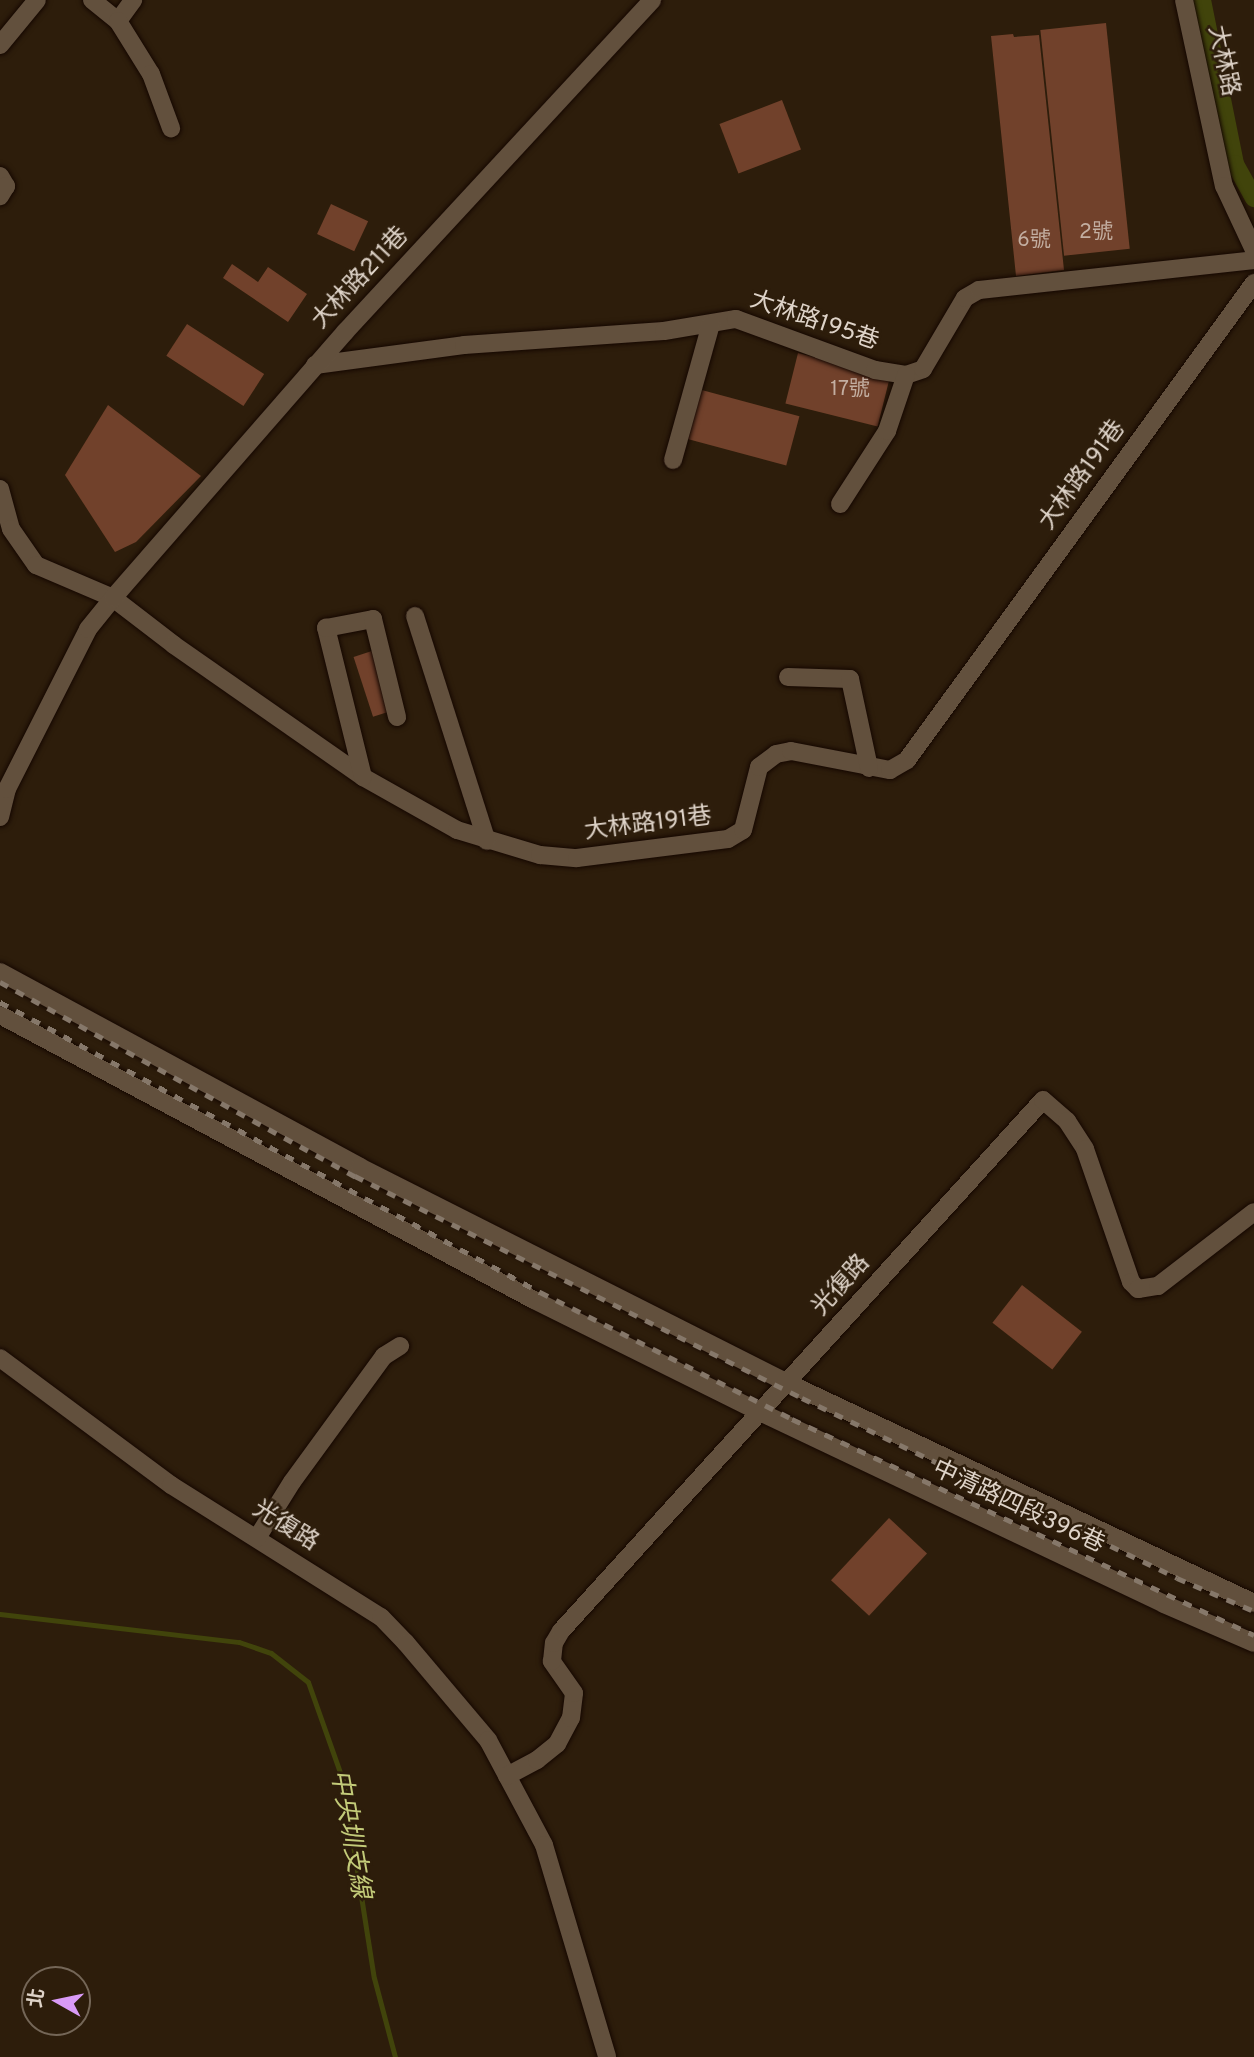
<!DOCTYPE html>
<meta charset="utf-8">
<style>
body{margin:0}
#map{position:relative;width:1254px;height:2057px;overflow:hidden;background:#2d1d0b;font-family:Overpass,"Noto Sans TC",sans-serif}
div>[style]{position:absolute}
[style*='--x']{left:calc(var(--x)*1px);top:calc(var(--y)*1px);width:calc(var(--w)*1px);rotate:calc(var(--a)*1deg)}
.stream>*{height:5px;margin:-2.5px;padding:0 2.5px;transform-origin:2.5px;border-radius:2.5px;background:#41440b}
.canal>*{height:18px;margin:-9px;padding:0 9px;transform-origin:9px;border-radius:9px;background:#41440b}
.building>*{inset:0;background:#71412b;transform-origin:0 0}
.roads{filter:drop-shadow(0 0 2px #150700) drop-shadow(0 0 2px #150700)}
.minor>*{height:18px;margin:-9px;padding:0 9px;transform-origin:9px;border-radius:9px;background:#62503d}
.rail>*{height:5px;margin-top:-2.5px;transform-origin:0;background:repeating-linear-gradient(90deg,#86786a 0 9px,transparent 0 18px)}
span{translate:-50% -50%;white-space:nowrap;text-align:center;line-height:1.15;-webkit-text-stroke:5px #2d1d0b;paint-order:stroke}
.number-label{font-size:21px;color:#c3aea1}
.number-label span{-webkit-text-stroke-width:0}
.street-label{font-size:24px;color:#ded3c8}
.water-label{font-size:26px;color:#c3cb79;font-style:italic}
.north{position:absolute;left:21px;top:1966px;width:70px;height:70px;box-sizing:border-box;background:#2d1d0b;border:2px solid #746657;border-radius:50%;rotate:279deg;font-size:19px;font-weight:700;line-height:28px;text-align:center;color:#ded3c8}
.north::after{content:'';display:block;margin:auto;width:24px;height:32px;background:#d99af7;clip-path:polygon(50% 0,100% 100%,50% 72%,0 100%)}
</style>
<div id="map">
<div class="stream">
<div style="--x:0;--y:1614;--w:241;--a:6.7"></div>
<div style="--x:239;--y:1642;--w:34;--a:19"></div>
<div style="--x:271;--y:1653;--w:47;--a:38.1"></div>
<div style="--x:308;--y:1682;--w:105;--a:70.5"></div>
<div style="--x:343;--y:1781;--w:199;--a:81.1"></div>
<div style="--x:374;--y:1978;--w:82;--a:75.1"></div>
</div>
<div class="canal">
<div style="--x:1202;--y:0;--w:167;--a:78.6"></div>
<div style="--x:1235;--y:164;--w:39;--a:61"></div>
</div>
<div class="building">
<div style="left:1106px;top:23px;width:227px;height:66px;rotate:84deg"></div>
<div style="clip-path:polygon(1013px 34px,1014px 37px,1039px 35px,1064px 270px,1016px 276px,991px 36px)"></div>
<div style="left:782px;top:100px;width:53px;height:67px;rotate:69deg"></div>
<div style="left:331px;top:204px;width:41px;height:33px;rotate:25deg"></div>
<div style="clip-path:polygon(232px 264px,258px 282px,268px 267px,307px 294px,288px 322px,223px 278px)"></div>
<div style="left:187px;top:324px;width:92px;height:38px;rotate:33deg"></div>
<div style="left:798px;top:353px;width:95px;height:52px;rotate:14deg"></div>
<div style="left:698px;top:389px;width:105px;height:51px;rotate:15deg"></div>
<div style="clip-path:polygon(108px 405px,201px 476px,136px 542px,115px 552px,65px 475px)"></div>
<div style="left:384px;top:647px;width:63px;height:32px;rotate:72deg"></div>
<div style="left:1022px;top:1285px;width:76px;height:48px;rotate:38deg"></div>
<div style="left:889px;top:1518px;width:52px;height:85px;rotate:43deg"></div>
</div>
<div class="roads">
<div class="minor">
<div style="--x:92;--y:0;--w:33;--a:39"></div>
<div style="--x:118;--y:21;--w:26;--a:-54"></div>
<div style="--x:1184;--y:0;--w:190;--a:77.9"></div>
<div style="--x:1224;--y:186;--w:71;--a:64.9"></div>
<div style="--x:118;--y:21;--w:62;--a:58.1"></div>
<div style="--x:151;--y:74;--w:58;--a:69.7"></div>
<div style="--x:0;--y:45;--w:58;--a:-50.6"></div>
<div style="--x:0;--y:176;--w:12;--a:59"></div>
<div style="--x:6;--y:186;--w:12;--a:121"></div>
<div style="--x:315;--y:365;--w:150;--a:-7.6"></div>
<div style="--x:464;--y:345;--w:200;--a:-4"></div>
<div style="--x:664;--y:331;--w:73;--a:-9.5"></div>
<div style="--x:736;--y:319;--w:148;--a:20.1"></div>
<div style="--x:875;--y:370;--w:31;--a:9"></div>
<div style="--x:906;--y:375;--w:18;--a:-19"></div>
<div style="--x:923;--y:369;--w:82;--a:-59.4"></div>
<div style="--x:965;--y:298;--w:16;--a:-30"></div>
<div style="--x:979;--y:290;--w:277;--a:-6.2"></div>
<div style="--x:673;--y:460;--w:141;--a:-74.4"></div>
<div style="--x:0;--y:489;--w:41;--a:74.6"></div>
<div style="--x:11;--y:529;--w:44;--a:55.2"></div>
<div style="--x:36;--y:565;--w:84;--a:23.2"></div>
<div style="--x:113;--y:598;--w:77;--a:37.6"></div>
<div style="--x:174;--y:645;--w:231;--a:34.9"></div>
<div style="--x:363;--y:777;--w:108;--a:29.4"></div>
<div style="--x:457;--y:830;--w:87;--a:16.8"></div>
<div style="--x:540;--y:855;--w:37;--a:5"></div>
<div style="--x:577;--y:858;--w:152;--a:-7.2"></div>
<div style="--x:728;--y:839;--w:17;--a:-31"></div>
<div style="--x:743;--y:830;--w:65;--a:-75.7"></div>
<div style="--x:759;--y:767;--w:21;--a:-37"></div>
<div style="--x:776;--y:754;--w:15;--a:-11"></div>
<div style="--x:791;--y:751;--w:101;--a:10.9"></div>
<div style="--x:890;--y:770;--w:20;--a:-30"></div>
<div style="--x:907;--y:760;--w:590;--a:-53.97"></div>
<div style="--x:840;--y:504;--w:87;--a:-57.2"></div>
<div style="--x:887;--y:431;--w:59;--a:-71.3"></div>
<div style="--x:415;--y:616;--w:236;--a:72.3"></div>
<div style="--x:788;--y:677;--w:62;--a:1.8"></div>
<div style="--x:850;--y:679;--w:91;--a:77.9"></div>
<div style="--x:363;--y:777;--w:154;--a:-103.9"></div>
<div style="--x:326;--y:628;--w:48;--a:-10.8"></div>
<div style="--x:373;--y:619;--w:101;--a:76.2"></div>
<div style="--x:0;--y:817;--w:29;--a:-76"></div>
<div style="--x:7;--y:789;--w:179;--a:-63.1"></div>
<div style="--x:88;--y:629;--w:40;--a:-51"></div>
<div style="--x:113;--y:598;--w:353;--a:-48.9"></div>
<div style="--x:345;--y:332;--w:452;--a:-47.2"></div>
<div style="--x:0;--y:972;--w:409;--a:28.4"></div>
<div style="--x:360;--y:1167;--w:479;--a:26.8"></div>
<div style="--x:788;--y:1383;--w:515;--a:25.27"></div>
<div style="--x:0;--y:1015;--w:605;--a:28.09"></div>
<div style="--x:534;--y:1300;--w:254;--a:26.4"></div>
<div style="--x:762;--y:1413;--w:445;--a:25.4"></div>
<div style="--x:1164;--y:1604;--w:98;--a:23.4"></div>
<div style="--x:0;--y:1358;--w:213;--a:36.6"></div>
<div style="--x:171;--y:1485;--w:248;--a:32.2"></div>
<div style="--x:381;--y:1617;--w:36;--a:46"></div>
<div style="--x:406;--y:1643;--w:127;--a:49.8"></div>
<div style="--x:488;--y:1740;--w:119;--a:61.9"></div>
<div style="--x:544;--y:1845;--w:221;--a:73.4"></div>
<div style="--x:257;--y:1538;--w:66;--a:-58"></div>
<div style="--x:292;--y:1482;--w:156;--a:-53.9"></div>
<div style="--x:384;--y:1356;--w:19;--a:-32"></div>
<div style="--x:507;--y:1776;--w:34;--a:-28"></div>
<div style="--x:537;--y:1760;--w:26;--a:-39"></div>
<div style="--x:557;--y:1744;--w:30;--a:-62"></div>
<div style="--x:571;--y:1718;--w:25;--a:-83"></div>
<div style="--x:574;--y:1693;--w:39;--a:-125"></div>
<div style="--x:552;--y:1661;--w:18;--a:-84"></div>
<div style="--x:554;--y:1643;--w:14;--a:-60"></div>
<div style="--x:561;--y:1631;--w:717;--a:-47.77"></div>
<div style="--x:1043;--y:1100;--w:32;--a:41"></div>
<div style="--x:1067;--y:1121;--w:33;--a:57"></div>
<div style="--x:1085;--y:1149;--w:141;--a:70.9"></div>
<div style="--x:1131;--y:1282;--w:10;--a:45"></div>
<div style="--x:1138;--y:1289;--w:20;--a:-9"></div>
<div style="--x:1158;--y:1286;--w:121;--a:-37.6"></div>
</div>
</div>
<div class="rail">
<div style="--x:0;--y:982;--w:405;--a:28.7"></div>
<div style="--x:355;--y:1176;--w:499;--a:26.4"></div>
<div style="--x:802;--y:1398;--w:416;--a:25.6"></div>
<div style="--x:1177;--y:1578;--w:84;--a:23.2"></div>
<div style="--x:0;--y:1002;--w:613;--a:28.24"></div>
<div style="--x:540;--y:1292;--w:282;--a:26.7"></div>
<div style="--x:792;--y:1419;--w:510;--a:25.06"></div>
</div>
<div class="number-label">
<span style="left:1096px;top:233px">2號</span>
<span style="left:1034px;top:241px">6號</span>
<span style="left:850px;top:390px">17號</span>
</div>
<div class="street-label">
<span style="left:1222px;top:61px;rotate:78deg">大林路</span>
<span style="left:361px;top:279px;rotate:-47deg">大林路211巷</span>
<span style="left:814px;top:322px;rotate:19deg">大林路195巷</span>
<span style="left:1083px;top:476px;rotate:-54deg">大林路191巷</span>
<span style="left:648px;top:825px;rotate:-7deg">大林路191巷</span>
<span style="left:842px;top:1286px;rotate:-48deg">光復路</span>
<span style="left:1018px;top:1508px;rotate:25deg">中清路四段396巷</span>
<span style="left:285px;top:1527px;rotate:32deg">光復路</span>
</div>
<div class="water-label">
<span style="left:349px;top:1834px;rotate:80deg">中央圳支線</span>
</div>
<div class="north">北</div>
</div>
